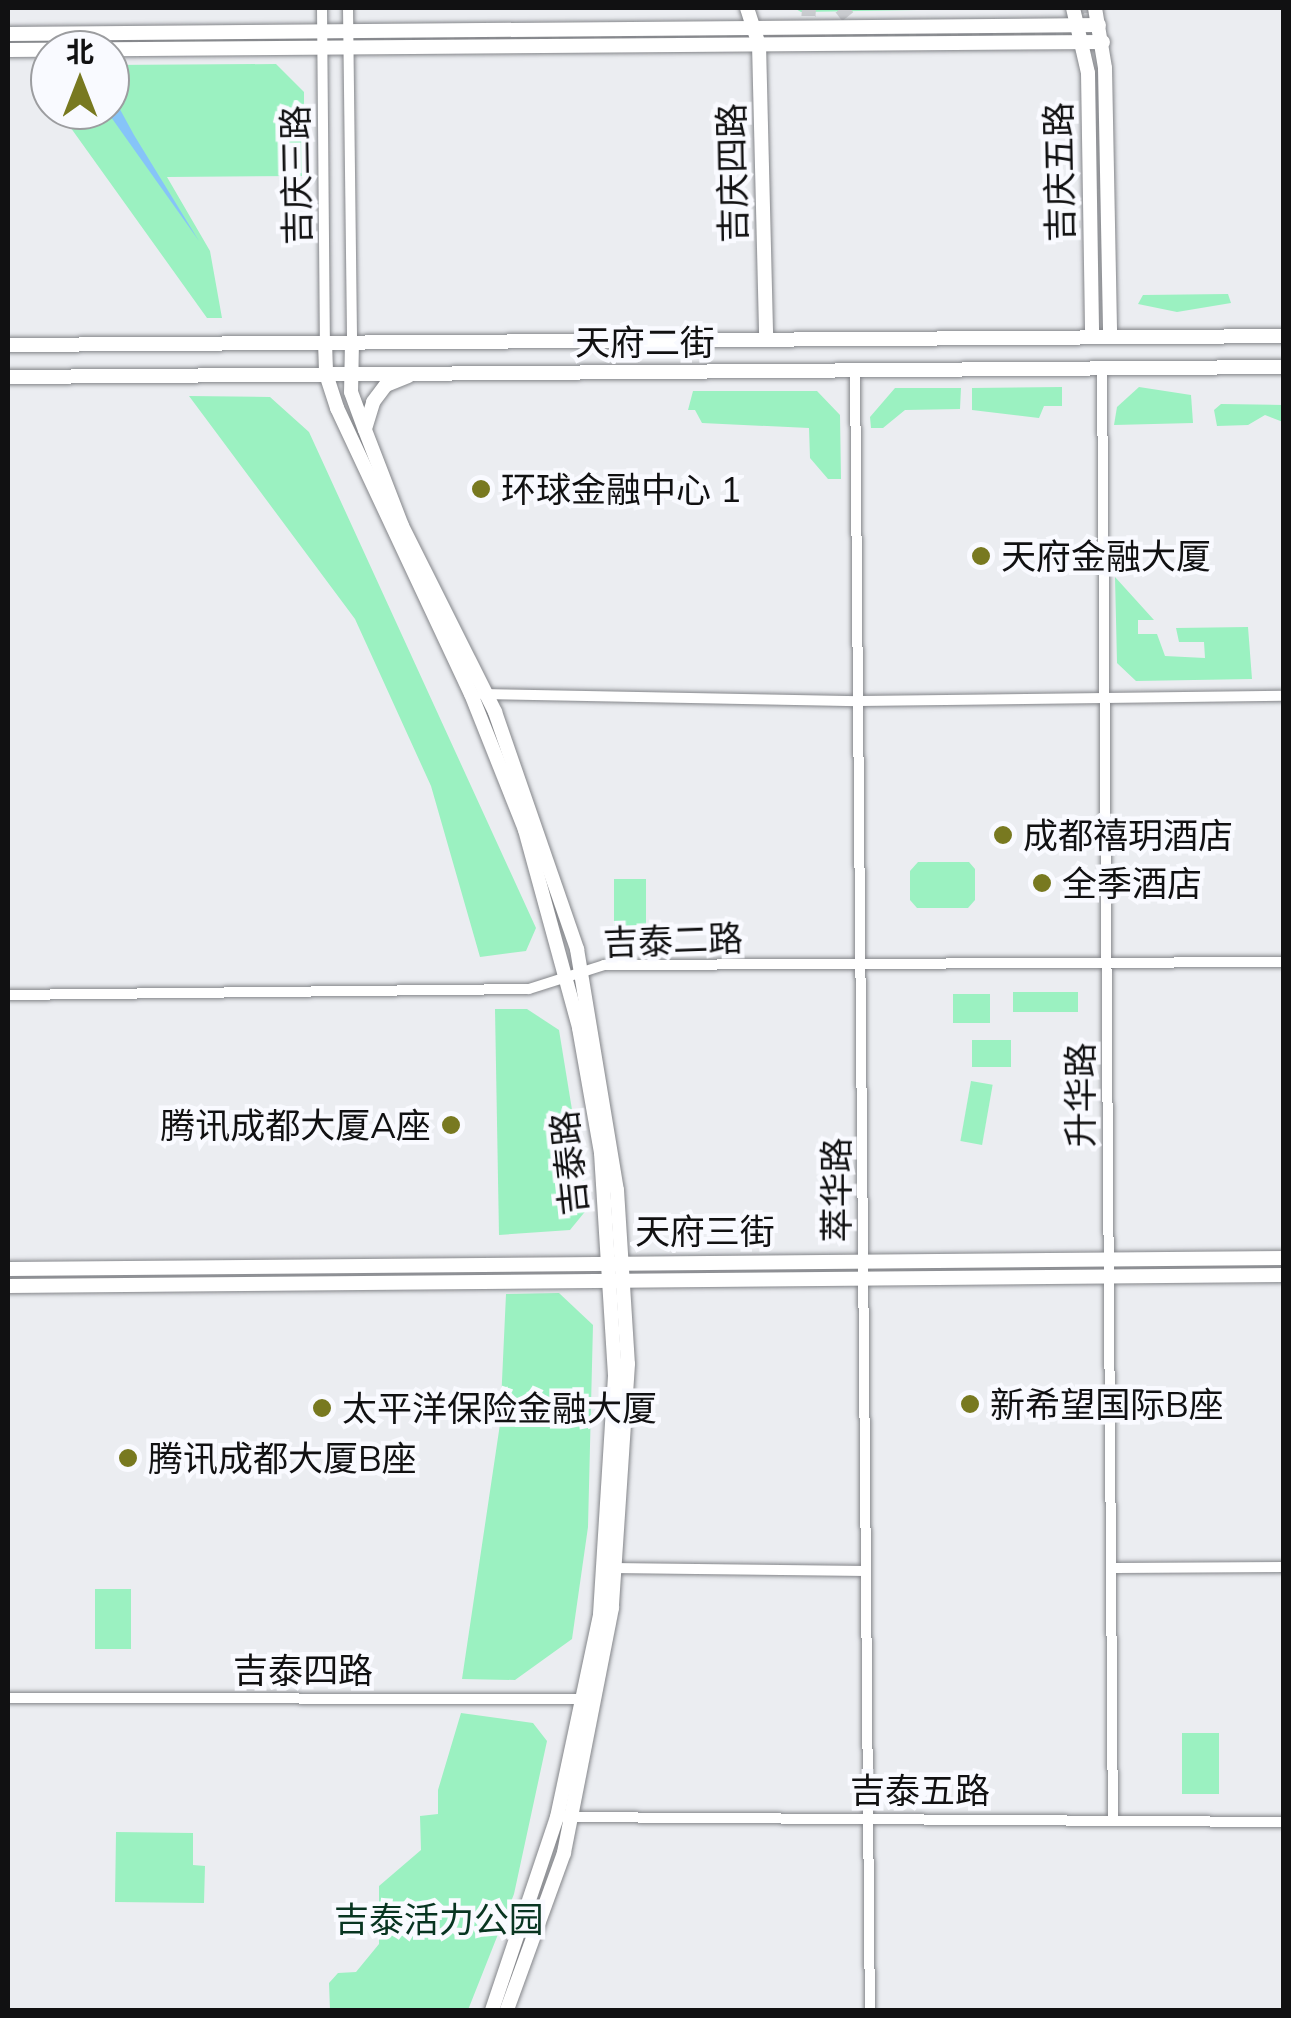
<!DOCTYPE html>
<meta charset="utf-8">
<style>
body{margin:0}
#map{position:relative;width:1291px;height:2018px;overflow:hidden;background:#ebedf1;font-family:Mulish,"Noto Sans SC",sans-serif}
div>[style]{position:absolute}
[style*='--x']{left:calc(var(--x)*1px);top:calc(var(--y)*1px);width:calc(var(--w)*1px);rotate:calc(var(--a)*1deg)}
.green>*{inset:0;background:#9bf1c1;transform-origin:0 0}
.water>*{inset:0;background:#86c4f8}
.secondary-tunnel>*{height:14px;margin-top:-7px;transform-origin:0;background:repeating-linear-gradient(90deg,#caccd0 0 14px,transparent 0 21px)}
.roads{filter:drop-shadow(0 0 2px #838589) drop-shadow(0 0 2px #838589)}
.street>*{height:10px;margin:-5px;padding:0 5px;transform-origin:5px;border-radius:5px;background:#fff}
.secondary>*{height:14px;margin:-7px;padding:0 7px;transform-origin:7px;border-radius:7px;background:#fff}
.dots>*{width:28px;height:28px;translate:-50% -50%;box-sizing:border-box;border:5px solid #f9faff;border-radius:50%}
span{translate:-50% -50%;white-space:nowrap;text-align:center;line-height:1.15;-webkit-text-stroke:9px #f9faff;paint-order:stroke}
.street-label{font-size:35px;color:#111112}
.poi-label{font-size:35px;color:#111112}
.left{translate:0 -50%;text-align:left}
.right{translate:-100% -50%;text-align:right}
.park-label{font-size:35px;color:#083521}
.frame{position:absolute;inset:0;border:10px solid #111112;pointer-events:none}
.north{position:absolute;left:30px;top:30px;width:100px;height:100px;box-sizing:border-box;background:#f9faff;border:2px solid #9c9da0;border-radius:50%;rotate:0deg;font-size:28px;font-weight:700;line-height:40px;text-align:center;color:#111112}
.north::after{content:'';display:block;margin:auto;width:35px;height:45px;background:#787920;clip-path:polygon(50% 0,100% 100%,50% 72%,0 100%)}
</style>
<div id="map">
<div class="green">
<div style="clip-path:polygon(794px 8px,1038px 8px,801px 12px)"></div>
<div style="clip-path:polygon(276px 64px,304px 92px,304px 176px,167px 177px,210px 251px,222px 318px,207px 318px,58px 110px,110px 110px,110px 65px)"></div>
<div style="clip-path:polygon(1228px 294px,1231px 303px,1177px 312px,1138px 304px,1143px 295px)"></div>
<div style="clip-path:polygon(1062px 387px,1062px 406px,1044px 406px,1039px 418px,972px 410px,972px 388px)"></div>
<div style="clip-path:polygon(1139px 387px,1191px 395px,1193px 423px,1114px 425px,1117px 407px)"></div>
<div style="clip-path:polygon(895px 388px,961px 388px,960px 409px,905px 410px,883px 428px,871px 428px,870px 417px)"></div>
<div style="clip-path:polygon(693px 391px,817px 391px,840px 415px,841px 479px,828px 479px,810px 458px,809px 428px,702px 423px,695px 410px,688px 410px)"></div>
<div style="clip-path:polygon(189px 396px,270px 397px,309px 432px,536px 928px,526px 951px,480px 957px,431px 786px,355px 619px)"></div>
<div style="clip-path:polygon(1221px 404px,1283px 405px,1283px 422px,1265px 415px,1248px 425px,1217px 426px,1214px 410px)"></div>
<div style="clip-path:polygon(1115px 577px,1154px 620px,1138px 620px,1138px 634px,1157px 634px,1165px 656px,1205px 658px,1204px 642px,1179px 642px,1176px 628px,1248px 627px,1252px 679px,1136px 681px,1117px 663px)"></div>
<div style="clip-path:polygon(918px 862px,969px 862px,975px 869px,975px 900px,968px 908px,917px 908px,910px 900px,910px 871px)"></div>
<div style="left:614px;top:879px;width:32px;height:59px"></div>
<div style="left:1013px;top:992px;width:65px;height:20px"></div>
<div style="left:953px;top:994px;width:37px;height:29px"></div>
<div style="clip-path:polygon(495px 1009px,527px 1009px,559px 1030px,588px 1208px,570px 1230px,499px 1235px)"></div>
<div style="left:1011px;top:1040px;width:27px;height:39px;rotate:90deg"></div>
<div style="left:971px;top:1081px;width:22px;height:61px;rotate:10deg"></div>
<div style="clip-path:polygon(559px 1293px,593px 1325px,588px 1527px,572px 1639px,515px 1680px,462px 1679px,500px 1424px,506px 1294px)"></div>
<div style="left:95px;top:1589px;width:36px;height:60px"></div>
<div style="clip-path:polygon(461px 1713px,533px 1723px,547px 1741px,514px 1894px,468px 2010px,330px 2010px,329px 1983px,338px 1973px,356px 1972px,379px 1944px,379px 1886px,421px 1850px,420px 1816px,438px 1814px,438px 1790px)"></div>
<div style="left:1182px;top:1733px;width:37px;height:61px"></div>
<div style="clip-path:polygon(116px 1832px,193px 1833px,193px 1865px,205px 1866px,204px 1903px,115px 1902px)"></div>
</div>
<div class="water">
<div style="clip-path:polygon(110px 91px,134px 135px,199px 241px,106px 110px)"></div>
</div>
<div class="secondary-tunnel">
<div style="--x:841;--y:8;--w:11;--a:52"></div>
<div style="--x:807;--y:37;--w:29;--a:-86"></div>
<div style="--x:118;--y:42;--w:971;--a:-0.47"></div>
<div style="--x:1089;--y:34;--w:27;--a:-103"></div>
</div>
<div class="roads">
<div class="street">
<div style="--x:322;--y:8;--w:334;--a:89.5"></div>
<div style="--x:348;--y:8;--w:334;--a:89.3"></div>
<div style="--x:1102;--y:368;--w:1452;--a:89.57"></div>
<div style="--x:855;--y:370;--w:1640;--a:89.48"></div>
<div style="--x:482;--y:694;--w:378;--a:1.1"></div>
<div style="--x:860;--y:701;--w:424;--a:-0.7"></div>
<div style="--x:8;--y:995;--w:521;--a:-0.66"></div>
<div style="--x:529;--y:989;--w:79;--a:-17.7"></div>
<div style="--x:604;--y:965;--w:680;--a:-0.25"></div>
<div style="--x:612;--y:1568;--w:254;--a:0.7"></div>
<div style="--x:1111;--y:1568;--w:173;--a:-0.3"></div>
<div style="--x:8;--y:1698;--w:578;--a:0.1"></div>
<div style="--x:565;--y:1817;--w:719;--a:0.4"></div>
</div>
<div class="secondary">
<div style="--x:747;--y:8;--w:38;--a:72"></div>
<div style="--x:759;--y:44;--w:295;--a:88.6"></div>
<div style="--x:1073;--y:8;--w:67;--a:77"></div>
<div style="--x:1088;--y:73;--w:264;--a:89.1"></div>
<div style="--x:1095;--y:8;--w:61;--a:80.5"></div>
<div style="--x:1105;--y:68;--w:269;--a:88.9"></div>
<div style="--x:8;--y:34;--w:1091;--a:-0.47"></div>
<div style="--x:8;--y:50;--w:1095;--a:-0.42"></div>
<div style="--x:325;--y:342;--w:32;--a:88"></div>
<div style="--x:326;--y:374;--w:36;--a:72"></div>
<div style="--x:337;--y:408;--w:316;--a:64.9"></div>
<div style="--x:471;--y:694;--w:146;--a:68.3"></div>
<div style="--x:525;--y:830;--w:205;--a:74.7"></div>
<div style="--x:579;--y:1028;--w:127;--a:80"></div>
<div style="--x:601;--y:1153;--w:223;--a:86.4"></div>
<div style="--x:615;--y:1376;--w:239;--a:93.6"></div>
<div style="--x:600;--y:1615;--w:207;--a:102"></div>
<div style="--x:557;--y:1817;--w:204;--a:108.6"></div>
<div style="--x:352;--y:342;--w:50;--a:91.1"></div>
<div style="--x:351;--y:392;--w:40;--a:69.8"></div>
<div style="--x:365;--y:430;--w:103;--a:68.9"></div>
<div style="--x:402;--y:526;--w:208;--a:63.4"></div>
<div style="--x:495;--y:712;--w:251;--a:70.9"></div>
<div style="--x:577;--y:949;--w:244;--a:80.6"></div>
<div style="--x:617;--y:1190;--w:174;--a:86.4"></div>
<div style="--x:628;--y:1364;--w:245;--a:93.8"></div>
<div style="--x:612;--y:1608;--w:250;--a:101.1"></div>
<div style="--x:564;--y:1853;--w:167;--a:110"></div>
<div style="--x:8;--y:345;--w:1276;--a:-0.4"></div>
<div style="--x:8;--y:377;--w:1276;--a:-0.45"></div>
<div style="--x:365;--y:429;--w:28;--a:-73"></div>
<div style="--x:373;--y:402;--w:21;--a:-53"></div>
<div style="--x:386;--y:385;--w:24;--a:-22"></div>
<div style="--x:8;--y:1269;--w:1276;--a:-0.49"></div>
<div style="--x:8;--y:1286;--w:1276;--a:-0.49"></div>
</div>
</div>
<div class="dots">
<div style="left:481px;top:489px;background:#787920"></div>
<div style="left:981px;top:556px;background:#787920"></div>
<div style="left:1003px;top:835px;background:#787920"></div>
<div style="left:1042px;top:883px;background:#787920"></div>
<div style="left:451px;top:1125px;background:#787920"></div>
<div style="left:970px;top:1404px;background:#787920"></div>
<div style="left:322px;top:1408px;background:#787920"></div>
<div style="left:128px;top:1458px;background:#787920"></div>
</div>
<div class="street-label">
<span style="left:1059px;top:172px;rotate:-91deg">吉庆五路</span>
<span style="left:732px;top:173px;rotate:-91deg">吉庆四路</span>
<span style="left:296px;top:175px;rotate:-91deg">吉庆三路</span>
<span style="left:645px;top:342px">天府二街</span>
<span style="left:673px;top:940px;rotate:-2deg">吉泰二路</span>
<span style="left:1080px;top:1095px;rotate:-90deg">升华路</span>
<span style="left:569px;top:1163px;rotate:-96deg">吉泰路</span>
<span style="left:836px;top:1190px;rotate:-90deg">萃华路</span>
<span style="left:705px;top:1231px">天府三街</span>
<span style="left:303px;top:1670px">吉泰四路</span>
<span style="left:920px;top:1790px">吉泰五路</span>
</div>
<div class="poi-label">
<span class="left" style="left:501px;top:489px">环球金融中心 1</span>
<span class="left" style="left:1001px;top:556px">天府金融大厦</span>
<span class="left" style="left:1023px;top:835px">成都禧玥酒店</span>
<span class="left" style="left:1062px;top:883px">全季酒店</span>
<span class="right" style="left:431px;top:1125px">腾讯成都大厦A座</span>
<span class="left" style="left:990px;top:1404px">新希望国际B座</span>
<span class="left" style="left:342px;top:1408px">太平洋保险金融大厦</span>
<span class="left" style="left:148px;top:1458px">腾讯成都大厦B座</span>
</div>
<div class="park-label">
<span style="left:439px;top:1919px">吉泰活力公园</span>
</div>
<div class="frame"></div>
<div class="north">北</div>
</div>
